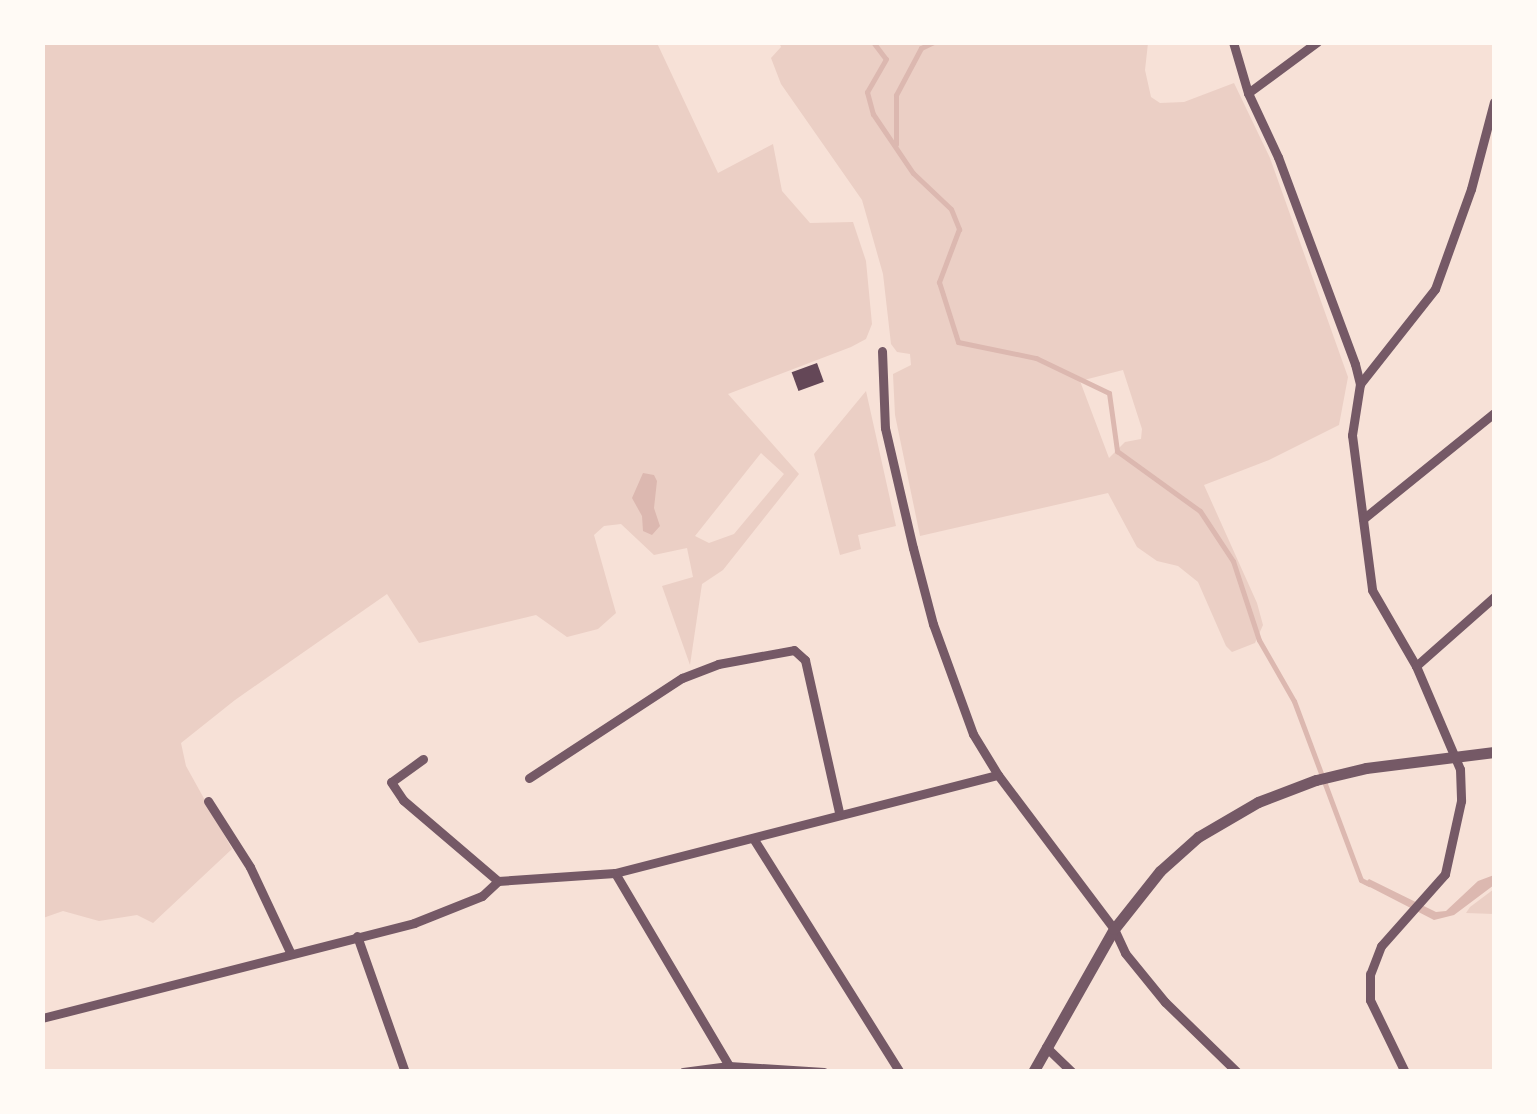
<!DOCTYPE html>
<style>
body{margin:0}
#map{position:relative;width:1537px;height:1114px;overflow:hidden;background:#f7e1d7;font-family:Helvetica,sans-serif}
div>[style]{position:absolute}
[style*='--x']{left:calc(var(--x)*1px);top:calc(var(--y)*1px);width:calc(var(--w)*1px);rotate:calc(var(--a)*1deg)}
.green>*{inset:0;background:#ebcfc5}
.water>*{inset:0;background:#dcb8b0}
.stream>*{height:5px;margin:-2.5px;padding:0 2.5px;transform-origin:2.5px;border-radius:2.5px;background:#dcb8b0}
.building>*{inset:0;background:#644757;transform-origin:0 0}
.minor>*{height:9px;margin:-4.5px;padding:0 4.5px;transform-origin:4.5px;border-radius:4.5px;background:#755966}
.tertiary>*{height:11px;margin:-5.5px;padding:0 5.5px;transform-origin:5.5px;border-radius:5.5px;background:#755966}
span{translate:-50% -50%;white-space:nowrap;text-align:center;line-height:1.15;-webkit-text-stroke:10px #fffaf5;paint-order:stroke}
.frame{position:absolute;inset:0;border:45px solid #fffaf5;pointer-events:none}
</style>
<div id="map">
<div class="green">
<div style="clip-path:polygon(evenodd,779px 42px,1148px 43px,1145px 70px,1151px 97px,1160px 103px,1184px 102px,1234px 83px,1270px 158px,1348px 377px,1339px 425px,1269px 460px,1204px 485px,1257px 603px,1263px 625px,1255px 643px,1232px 652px,1226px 646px,1198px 582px,1178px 566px,1157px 561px,1137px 547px,1108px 493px,920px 536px,895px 415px,893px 374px,911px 365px,910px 354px,897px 352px,891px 344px,883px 274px,862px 200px,781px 84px,771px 58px,781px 47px,779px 42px,1123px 370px,1142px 429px,1141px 439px,1125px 442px,1109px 458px,1080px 381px,1123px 370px)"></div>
<div style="clip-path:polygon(evenodd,42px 43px,657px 43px,718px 173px,773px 144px,782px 191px,810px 223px,853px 222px,866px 261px,872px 324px,866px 339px,851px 347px,728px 394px,799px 474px,723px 570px,702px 584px,690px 665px,662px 586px,693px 577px,687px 548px,654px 555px,621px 524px,604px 526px,594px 535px,616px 613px,598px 629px,567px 637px,536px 615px,419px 643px,387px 594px,235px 700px,181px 743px,186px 766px,232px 849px,153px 923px,137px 915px,99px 921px,63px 911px,43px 918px,42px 43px,761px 453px,784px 474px,734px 534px,709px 543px,695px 536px,761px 453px)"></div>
<div style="clip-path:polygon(866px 391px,896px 526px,858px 535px,861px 549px,840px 555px,814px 454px)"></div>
<div style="clip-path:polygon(1494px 889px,1494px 914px,1466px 913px,1470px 907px)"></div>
</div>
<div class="water">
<div style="clip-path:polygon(643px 473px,654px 475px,657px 481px,654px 508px,660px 526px,652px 535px,643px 531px,642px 516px,632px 498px)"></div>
<div style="clip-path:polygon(1494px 875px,1494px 885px,1454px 915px,1434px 920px,1364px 884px,1369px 879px,1436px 912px,1446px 911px,1478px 881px)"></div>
</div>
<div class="stream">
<div style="--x:873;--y:42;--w:21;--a:53"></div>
<div style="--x:886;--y:59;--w:38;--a:120"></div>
<div style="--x:867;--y:92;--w:23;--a:75"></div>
<div style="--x:873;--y:114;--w:71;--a:55.9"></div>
<div style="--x:913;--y:173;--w:52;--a:43.5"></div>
<div style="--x:951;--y:209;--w:22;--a:68"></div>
<div style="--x:959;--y:229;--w:57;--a:110.7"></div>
<div style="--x:939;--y:282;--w:63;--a:72.4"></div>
<div style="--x:958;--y:342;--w:80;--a:11.6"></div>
<div style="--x:1036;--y:358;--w:81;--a:25.6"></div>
<div style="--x:1109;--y:393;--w:59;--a:82.1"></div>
<div style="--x:1117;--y:451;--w:102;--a:35.9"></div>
<div style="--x:1200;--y:511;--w:60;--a:56.6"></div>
<div style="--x:1233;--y:561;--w:83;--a:71.8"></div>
<div style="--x:1259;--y:640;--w:70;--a:60.2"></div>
<div style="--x:1294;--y:701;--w:191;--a:69.5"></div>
<div style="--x:1361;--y:880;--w:9;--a:27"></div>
<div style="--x:896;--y:144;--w:49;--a:-90"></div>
<div style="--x:896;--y:95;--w:53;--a:-62"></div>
<div style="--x:921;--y:48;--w:14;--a:-25"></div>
</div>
<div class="building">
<div style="left:817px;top:363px;width:20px;height:27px;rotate:70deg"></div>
</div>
<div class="minor">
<div style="--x:1233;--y:42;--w:53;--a:73.6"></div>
<div style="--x:1248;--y:93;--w:71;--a:64.9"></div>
<div style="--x:1278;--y:157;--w:221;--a:69.6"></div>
<div style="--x:1355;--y:364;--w:21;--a:76"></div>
<div style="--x:1360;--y:384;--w:52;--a:98.9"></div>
<div style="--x:1352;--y:435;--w:156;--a:82.6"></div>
<div style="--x:1372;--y:590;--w:88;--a:59.9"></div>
<div style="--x:1416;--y:666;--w:112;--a:66.9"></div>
<div style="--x:1460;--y:769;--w:32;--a:88"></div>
<div style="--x:1461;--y:801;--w:75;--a:102.4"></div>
<div style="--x:1445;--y:874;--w:96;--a:131.6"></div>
<div style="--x:1381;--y:946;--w:30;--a:111"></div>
<div style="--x:1370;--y:974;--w:26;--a:90"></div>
<div style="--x:1370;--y:1000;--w:80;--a:64.1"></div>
<div style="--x:1248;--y:93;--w:86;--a:-36.5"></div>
<div style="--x:882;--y:351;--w:77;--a:87.8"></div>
<div style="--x:885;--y:428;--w:123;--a:76.9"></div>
<div style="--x:913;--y:548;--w:79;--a:75.3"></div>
<div style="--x:933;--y:624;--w:117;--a:70"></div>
<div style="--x:973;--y:734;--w:48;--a:58.6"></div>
<div style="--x:998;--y:775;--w:193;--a:53"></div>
<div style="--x:1114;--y:929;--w:26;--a:65"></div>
<div style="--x:1125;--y:953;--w:63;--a:50.8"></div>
<div style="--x:1165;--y:1002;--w:100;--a:44.2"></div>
<div style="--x:1360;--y:384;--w:121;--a:-51.7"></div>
<div style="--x:1435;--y:289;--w:106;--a:-70.2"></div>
<div style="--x:1471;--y:189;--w:90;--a:-75.2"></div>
<div style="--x:1363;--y:519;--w:169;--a:-39"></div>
<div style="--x:1416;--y:666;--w:104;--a:-41.5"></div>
<div style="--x:423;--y:759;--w:39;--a:144"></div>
<div style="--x:391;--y:782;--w:22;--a:56"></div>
<div style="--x:403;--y:800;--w:125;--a:40.5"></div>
<div style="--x:529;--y:778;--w:183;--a:-33.2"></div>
<div style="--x:682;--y:678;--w:39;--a:-21"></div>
<div style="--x:718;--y:664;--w:77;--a:-10.4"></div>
<div style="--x:794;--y:650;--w:15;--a:42"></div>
<div style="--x:805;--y:660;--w:156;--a:77.4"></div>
<div style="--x:208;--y:801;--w:78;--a:57.5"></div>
<div style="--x:250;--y:867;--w:96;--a:64.8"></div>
<div style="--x:753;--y:838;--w:276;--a:57.9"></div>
<div style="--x:615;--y:873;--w:224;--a:59.4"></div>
<div style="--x:357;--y:936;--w:144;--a:70.6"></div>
<div style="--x:42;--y:1018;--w:384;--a:-14.3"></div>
<div style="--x:414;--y:923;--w:73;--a:-21.7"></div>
<div style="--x:482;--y:896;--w:22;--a:-43"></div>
<div style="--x:498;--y:881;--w:117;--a:-3.9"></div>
<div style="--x:615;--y:873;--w:395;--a:-14.4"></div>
<div style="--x:1046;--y:1047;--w:36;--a:44"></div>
<div style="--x:683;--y:1072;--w:46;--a:-7.4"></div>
<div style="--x:729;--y:1066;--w:95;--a:3.6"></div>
</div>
<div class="tertiary">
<div style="--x:1033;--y:1072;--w:164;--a:-60.5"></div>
<div style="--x:1114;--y:929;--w:74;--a:-51.6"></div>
<div style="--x:1160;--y:871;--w:51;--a:-41.8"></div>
<div style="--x:1198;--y:837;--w:69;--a:-30.3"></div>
<div style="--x:1258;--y:802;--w:62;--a:-20.8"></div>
<div style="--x:1316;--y:780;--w:51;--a:-13.5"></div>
<div style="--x:1366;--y:768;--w:129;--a:-7.1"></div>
</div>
<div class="frame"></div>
</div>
